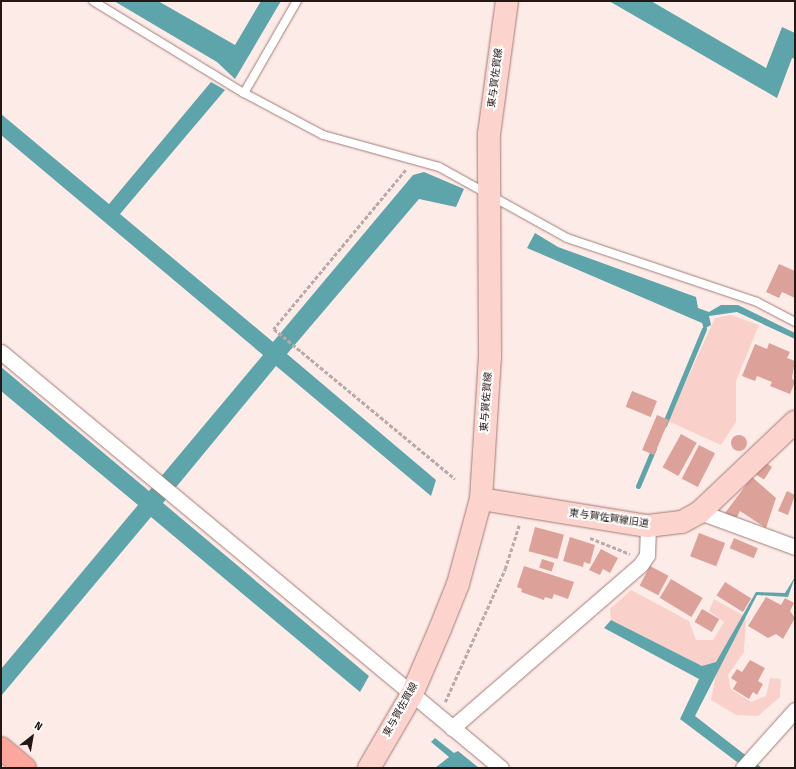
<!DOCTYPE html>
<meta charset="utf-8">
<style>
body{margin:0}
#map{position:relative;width:796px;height:769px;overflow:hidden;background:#fdebe8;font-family:"Fira Sans Condensed","Noto Sans JP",sans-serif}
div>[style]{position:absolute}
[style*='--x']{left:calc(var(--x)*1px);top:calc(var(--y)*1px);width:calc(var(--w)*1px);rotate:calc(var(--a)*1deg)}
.green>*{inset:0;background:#fad1ca}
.water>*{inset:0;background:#5da5aa}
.stream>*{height:5px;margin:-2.5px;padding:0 2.5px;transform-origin:2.5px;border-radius:2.5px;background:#5da5aa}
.building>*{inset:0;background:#dca198;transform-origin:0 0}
.round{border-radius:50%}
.path>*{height:2.5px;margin-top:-1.25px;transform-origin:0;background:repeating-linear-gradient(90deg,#baa9a6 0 4px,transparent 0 6px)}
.roads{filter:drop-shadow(0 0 1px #a27c76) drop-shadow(0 0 1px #a27c76)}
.lane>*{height:8px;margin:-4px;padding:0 4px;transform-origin:4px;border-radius:4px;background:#fff}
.street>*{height:15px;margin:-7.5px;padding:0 7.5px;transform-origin:7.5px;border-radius:7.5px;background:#fff}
.secondary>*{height:22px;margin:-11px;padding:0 11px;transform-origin:11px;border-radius:11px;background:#fdd3ce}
.primary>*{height:22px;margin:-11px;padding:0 11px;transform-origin:11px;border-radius:11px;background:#fba79d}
span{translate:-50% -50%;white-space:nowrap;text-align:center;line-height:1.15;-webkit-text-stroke:4px #fff;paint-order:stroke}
.street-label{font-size:10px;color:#251714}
.frame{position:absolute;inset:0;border:2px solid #251714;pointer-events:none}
.north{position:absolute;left:12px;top:717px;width:40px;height:40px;-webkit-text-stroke:3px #fff;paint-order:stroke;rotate:31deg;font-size:11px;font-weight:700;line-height:16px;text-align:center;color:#251714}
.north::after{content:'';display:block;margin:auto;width:14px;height:18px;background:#251714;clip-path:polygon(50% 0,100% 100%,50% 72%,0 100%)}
</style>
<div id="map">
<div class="green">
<div style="clip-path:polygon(731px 315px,759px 325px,736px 381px,736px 422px,721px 445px,668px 421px,715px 318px)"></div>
<div style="clip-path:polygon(631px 590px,689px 621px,696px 640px,713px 640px,724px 622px,709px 611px,714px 599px,746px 617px,744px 652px,728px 675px,731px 689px,751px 702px,766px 696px,770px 678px,781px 679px,780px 697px,758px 716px,736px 715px,711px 700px,717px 669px,702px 666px,611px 620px,610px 609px)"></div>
</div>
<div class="water">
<div style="clip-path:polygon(114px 1px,158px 1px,235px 45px,261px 1px,281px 1px,235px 79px,217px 62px)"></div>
<div style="clip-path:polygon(609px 1px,651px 1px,766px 68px,782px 27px,795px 33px,795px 59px,792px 58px,777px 98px)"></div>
<div style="clip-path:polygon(211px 82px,225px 90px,120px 214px,273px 342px,413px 175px,424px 172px,464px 189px,456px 207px,419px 199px,287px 354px,436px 480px,431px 496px,276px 366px,163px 503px,369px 676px,360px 692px,151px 517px,1px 696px,1px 669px,138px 505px,1px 391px,1px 367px,149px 491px,263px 355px,1px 135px,1px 114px,109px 204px)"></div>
<div style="clip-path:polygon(535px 233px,558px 247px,696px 297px,698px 308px,709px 312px,721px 305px,738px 305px,795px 333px,795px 339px,737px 312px,709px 316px,711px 325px,704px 329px,702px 323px,527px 248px)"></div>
<div style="clip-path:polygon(795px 577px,788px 597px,757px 595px,695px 716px,762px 768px,745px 768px,680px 719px,699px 679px,604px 628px,611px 620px,702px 666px,716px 662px,756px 592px,785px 593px)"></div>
<div style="clip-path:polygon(435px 738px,454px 753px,458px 751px,479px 768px,435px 768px,449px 757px,431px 742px)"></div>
</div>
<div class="stream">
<div style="--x:664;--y:425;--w:104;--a:-67.4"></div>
<div style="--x:638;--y:486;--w:41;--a:-67.2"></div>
</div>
<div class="building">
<div style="clip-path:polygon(779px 264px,795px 271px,795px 298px,782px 292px,779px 298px,766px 292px)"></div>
<div style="clip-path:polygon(769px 343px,790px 352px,787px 358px,795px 361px,792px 378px,795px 382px,790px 394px,770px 386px,772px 382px,757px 376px,755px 381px,742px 376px,755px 344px,767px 349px)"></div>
<div style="left:632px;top:391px;width:27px;height:17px;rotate:22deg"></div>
<div style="left:657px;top:415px;width:13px;height:38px;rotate:23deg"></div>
<div style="left:681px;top:434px;width:18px;height:38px;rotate:29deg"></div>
<div class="round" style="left:731px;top:435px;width:16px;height:16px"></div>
<div style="left:699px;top:445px;width:18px;height:38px;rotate:27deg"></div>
<div style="left:761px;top:460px;width:13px;height:15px;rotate:32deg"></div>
<div style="clip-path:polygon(752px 477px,776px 498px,766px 528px,740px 511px,736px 519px,725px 513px)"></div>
<div style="clip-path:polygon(787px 491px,795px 495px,788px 515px,778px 511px)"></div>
<div style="left:535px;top:527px;width:30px;height:25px;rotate:15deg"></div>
<div style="left:699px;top:533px;width:28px;height:25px;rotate:21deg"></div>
<div style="clip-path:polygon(570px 537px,595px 545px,590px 564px,584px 562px,583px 567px,563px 561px)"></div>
<div style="left:734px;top:538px;width:26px;height:11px;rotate:23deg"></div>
<div style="clip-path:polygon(601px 549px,618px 558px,610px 573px,603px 569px,600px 575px,589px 570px)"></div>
<div style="left:542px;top:559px;width:13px;height:9px;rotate:18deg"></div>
<div style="clip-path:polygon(524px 566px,574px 582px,568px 599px,554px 594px,552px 599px,545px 597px,544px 600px,521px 592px,522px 589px,517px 587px)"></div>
<div style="left:650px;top:566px;width:21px;height:22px;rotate:28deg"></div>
<div style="left:671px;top:579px;width:37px;height:22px;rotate:31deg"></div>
<div style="left:725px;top:582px;width:31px;height:16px;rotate:32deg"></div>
<div style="clip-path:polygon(766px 597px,781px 605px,785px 598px,794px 603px,790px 611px,795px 618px,783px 639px,776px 634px,768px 638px,748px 626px)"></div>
<div style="left:702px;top:609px;width:20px;height:15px;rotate:30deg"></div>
<div style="clip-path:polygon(750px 660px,765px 668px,758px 681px,763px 684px,757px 695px,753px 692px,749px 699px,733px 689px,737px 682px,731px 678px,737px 669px,742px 672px)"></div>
</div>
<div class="path">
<div style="--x:406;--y:170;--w:207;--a:129.7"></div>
<div style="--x:274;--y:329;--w:235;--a:39.6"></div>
<div style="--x:590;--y:538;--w:43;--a:21.8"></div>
<div style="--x:445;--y:702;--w:146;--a:-65.7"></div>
<div style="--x:505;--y:569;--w:46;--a:-72.3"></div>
</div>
<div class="roads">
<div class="lane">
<div style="--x:93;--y:1;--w:177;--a:31.4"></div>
<div style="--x:244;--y:93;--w:89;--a:28"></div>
<div style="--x:323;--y:135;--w:120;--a:15.4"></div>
<div style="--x:439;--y:167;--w:146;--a:29"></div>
<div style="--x:567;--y:238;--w:200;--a:18.6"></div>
<div style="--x:757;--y:302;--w:43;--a:27.8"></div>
<div style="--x:244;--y:93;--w:106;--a:-60.1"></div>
</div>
<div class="street">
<div style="--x:1;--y:352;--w:650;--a:39.76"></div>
<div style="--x:700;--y:512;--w:101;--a:20.2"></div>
<div style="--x:452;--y:728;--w:250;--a:-40.9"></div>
<div style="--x:641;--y:564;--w:11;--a:-56"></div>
<div style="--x:647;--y:555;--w:29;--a:-88"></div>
<div style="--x:743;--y:768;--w:78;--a:-48.1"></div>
</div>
<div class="secondary">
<div style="--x:481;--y:499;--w:169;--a:9.2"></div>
<div style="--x:648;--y:526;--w:34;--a:-7"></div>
<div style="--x:682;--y:522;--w:21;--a:-29"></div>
<div style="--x:700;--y:512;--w:131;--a:-43.5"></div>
<div style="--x:369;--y:768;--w:86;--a:-59.8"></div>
<div style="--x:412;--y:694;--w:71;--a:-66.7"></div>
<div style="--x:440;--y:629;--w:48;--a:-68.2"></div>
<div style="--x:458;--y:584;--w:88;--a:-74.9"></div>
<div style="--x:481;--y:499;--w:142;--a:-86.4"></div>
<div style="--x:490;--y:357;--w:223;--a:-90.3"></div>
<div style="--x:489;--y:134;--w:134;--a:-82.3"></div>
</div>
<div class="primary">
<div style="--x:1;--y:748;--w:31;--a:40"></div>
</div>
</div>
<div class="street-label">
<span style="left:496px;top:78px;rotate:-83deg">東与賀佐賀線</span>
<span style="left:487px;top:402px;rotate:-86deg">東与賀佐賀線</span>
<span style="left:609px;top:519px;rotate:8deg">東与賀佐賀線旧道</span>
<span style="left:401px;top:710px;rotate:-61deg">東与賀佐賀線</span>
</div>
<div class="frame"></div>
<div class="north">N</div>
</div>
